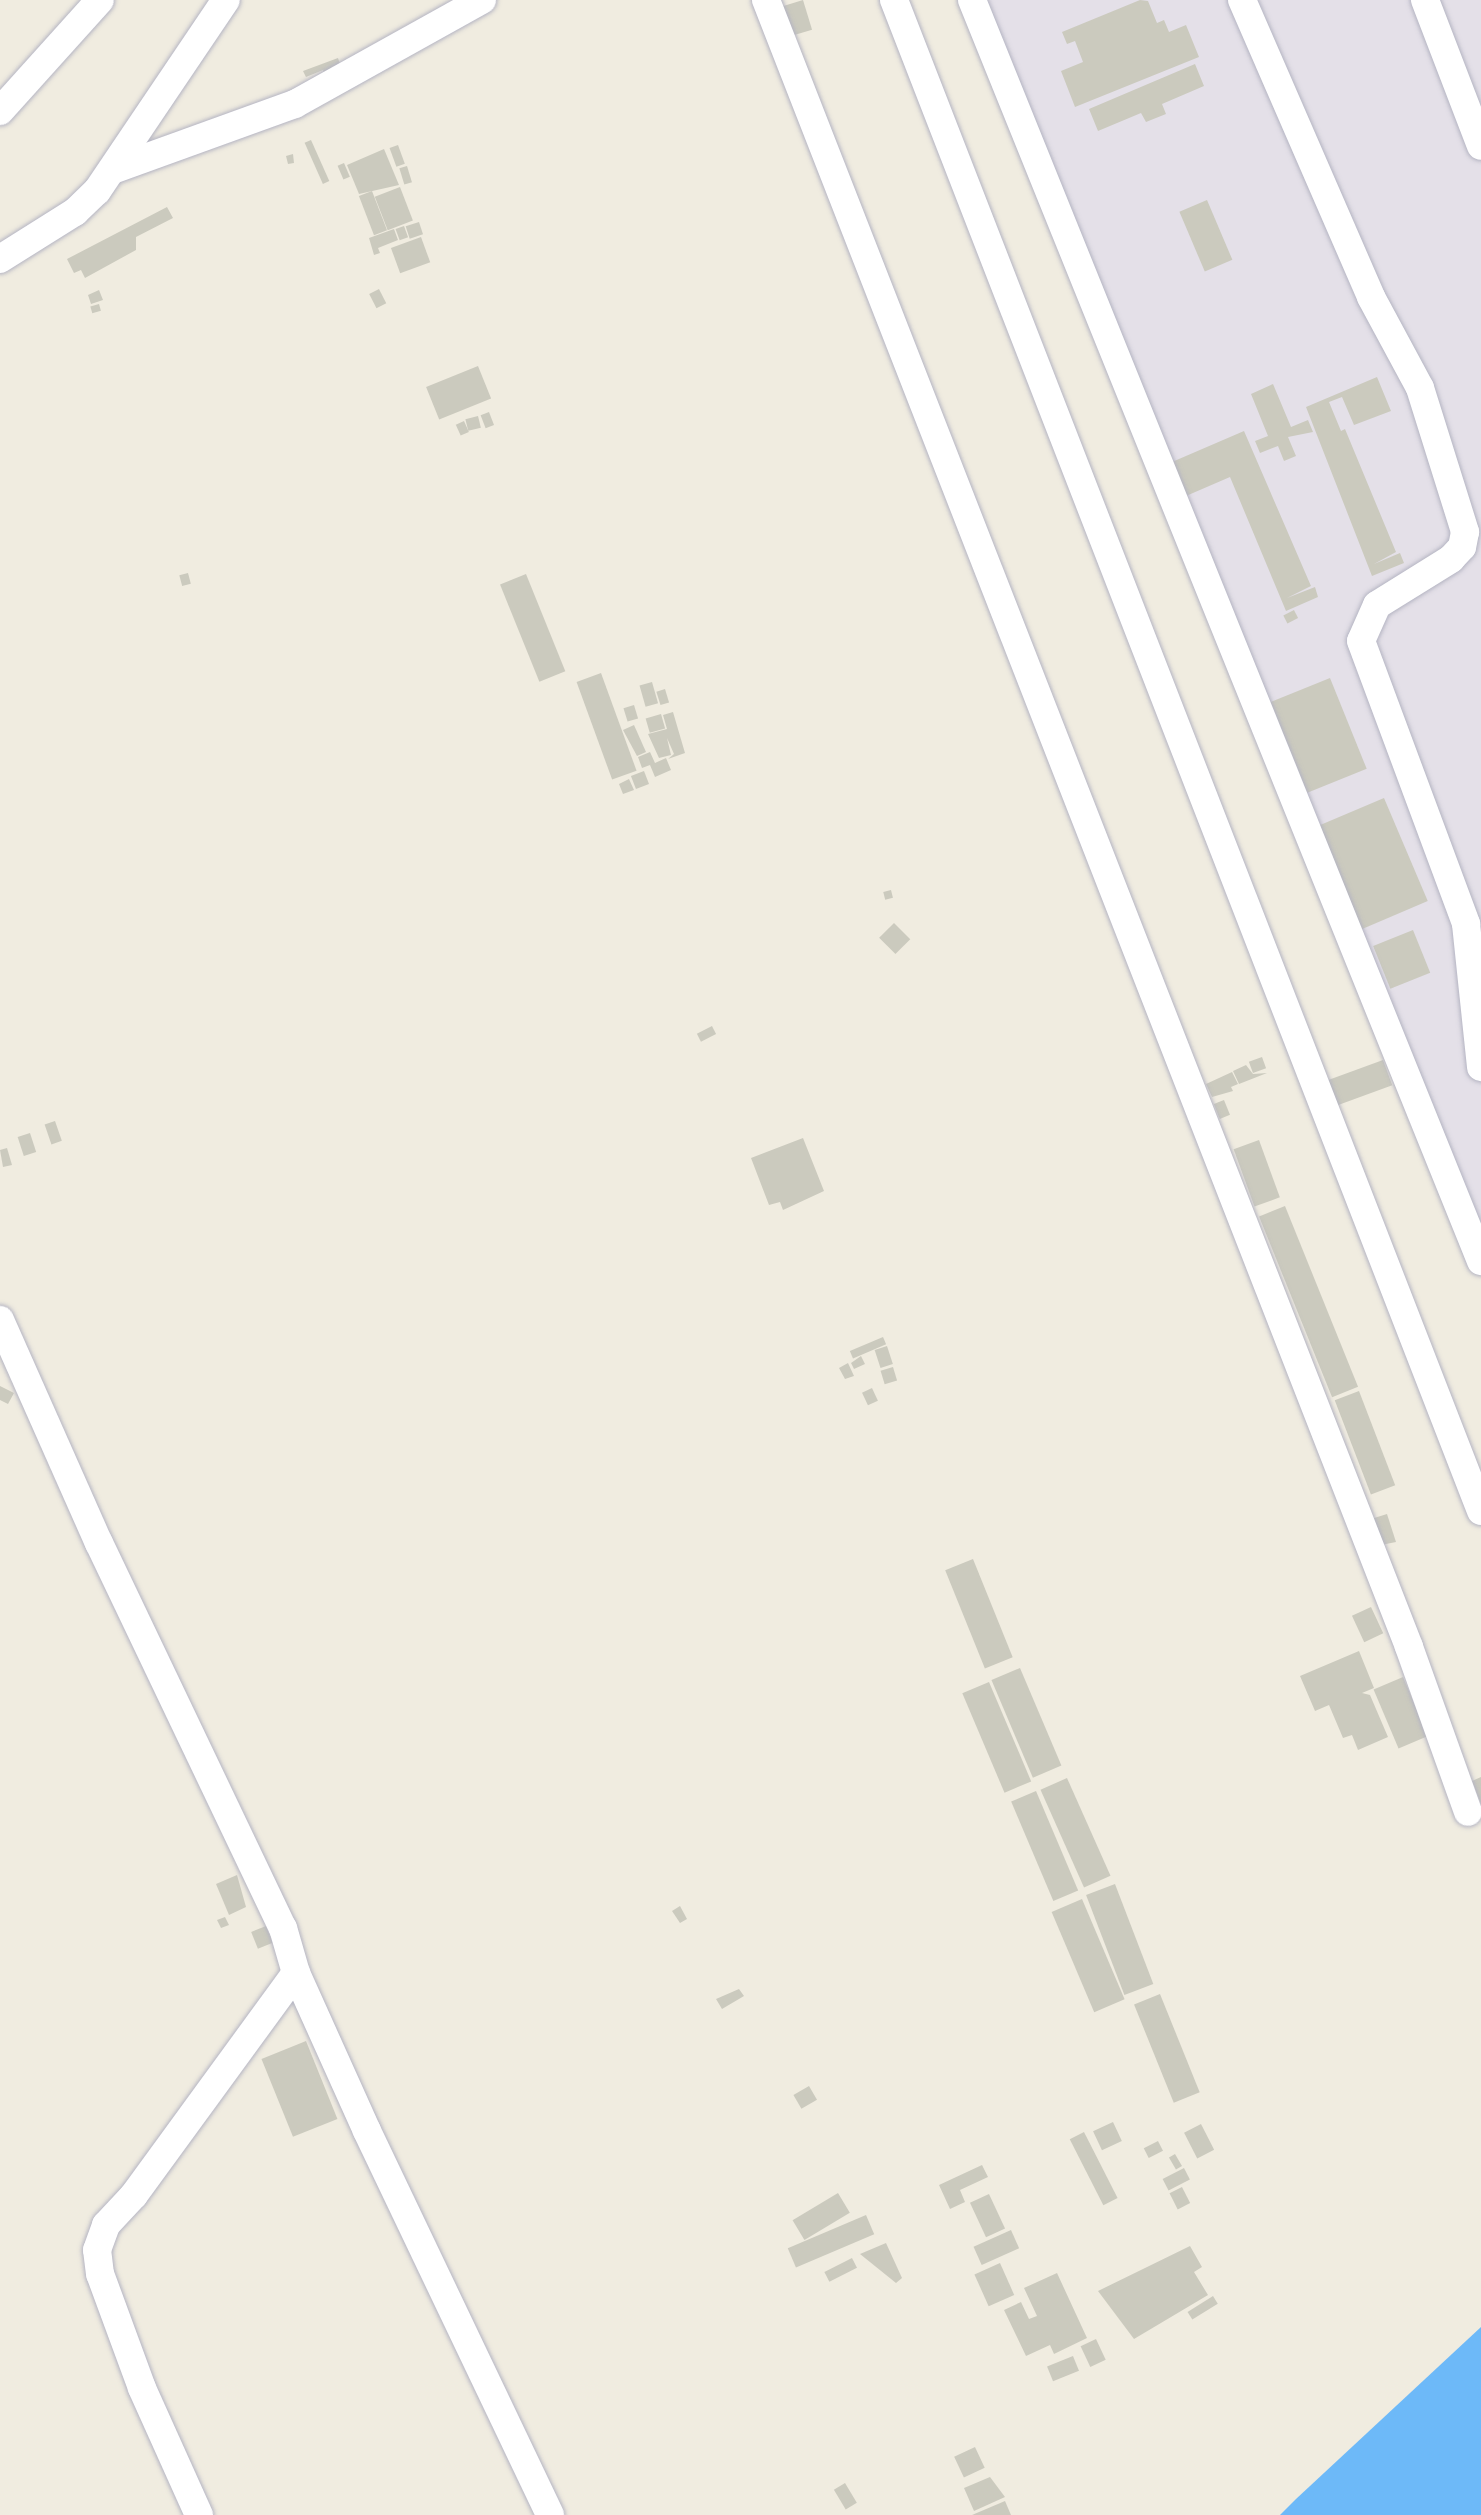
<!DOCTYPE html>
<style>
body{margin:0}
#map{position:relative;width:1481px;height:2515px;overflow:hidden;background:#f0ece0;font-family:"Sofia Sans Condensed",sans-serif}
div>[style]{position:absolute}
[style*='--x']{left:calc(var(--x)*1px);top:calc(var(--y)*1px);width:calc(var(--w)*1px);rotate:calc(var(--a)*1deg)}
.industrial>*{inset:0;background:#e4e0e8}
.water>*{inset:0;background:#6db9f8}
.building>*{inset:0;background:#cbcabe;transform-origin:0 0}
.roads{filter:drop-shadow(0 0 2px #b4b4c2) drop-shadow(0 0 2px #b4b4c2)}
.minor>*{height:28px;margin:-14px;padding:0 14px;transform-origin:14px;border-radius:14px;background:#fff}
span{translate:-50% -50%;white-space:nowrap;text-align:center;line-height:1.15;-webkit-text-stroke:6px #fff;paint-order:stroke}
</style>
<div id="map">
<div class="industrial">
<div style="clip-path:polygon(979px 0,1481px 0,1481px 1257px)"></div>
</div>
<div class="water">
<div style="clip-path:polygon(1481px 2327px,1481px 2515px,1280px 2515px,1296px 2499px)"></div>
</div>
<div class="building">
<div style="left:803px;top:0;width:31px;height:23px;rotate:73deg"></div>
<div style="clip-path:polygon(1140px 0,1148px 1px,1157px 23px,1164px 20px,1169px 32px,1186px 25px,1199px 57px,1075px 107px,1061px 71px,1083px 62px,1075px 41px,1067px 44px,1062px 32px)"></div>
<div style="clip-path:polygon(338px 58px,340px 64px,332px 67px,327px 82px,323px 70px,306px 77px,303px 71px)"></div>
<div style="clip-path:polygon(1195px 64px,1204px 86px,1162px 104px,1166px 114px,1146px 122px,1141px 113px,1098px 131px,1089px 109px)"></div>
<div style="left:311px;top:140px;width:45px;height:7px;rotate:66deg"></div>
<div style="left:398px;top:145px;width:20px;height:9px;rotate:70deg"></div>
<div style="clip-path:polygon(384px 149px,399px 185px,359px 194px,347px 165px)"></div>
<div style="clip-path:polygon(293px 154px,294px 163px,288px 164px,286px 156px)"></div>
<div style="left:344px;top:163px;width:15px;height:7px;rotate:67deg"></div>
<div style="left:407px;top:166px;width:17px;height:8px;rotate:73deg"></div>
<div style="left:400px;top:187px;width:36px;height:27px;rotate:69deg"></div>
<div style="left:372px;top:191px;width:42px;height:14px;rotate:69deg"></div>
<div style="left:1207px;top:200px;width:65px;height:30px;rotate:67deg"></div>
<div style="clip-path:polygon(167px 207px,173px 218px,136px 237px,136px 250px,85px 278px,81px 270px,74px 273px,67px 259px)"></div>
<div style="left:419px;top:222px;width:13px;height:14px;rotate:72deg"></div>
<div style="left:404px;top:226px;width:12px;height:9px;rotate:70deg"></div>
<div style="clip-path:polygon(394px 229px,398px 240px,378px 248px,380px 253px,374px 255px,369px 238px)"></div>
<div style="left:421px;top:237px;width:27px;height:32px;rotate:70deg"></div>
<div style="left:379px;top:289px;width:16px;height:11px;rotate:63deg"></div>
<div style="clip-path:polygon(99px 290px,103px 300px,91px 304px,88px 295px)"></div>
<div style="left:99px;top:304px;width:7px;height:9px;rotate:74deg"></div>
<div style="left:478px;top:366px;width:35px;height:56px;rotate:68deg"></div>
<div style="clip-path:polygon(1377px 377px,1391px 411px,1354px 425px,1342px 397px,1329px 402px,1341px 431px,1345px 429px,1396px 552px,1374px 564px,1400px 553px,1404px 563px,1372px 576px,1306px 407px)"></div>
<div style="clip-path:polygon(1273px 384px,1291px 427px,1308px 420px,1313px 432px,1288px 437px,1296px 456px,1284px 461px,1278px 446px,1260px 453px,1255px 441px,1268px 436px,1251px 394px)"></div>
<div style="left:489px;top:412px;width:14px;height:9px;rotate:69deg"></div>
<div style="left:478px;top:416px;width:12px;height:13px;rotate:76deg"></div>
<div style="left:464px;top:421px;width:12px;height:9px;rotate:66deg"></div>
<div style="clip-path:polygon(1244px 431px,1311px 586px,1287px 598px,1315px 587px,1318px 597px,1286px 611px,1230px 477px,1186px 496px,1172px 462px)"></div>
<div style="left:188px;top:573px;width:11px;height:9px;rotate:75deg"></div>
<div style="left:526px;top:574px;width:105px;height:28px;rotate:68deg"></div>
<div style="left:1294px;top:610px;width:9px;height:12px;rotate:63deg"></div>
<div style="left:601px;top:673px;width:104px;height:26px;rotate:70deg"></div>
<div style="left:1330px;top:678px;width:98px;height:64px;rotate:68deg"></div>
<div style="left:652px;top:682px;width:22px;height:13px;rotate:74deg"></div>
<div style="left:665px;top:689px;width:14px;height:9px;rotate:73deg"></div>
<div style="left:634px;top:705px;width:14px;height:11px;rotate:73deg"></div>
<div style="clip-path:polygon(673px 712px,685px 753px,668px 759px,674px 754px,667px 738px,671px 755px,659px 758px,648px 734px,667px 729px,663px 715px)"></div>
<div style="left:661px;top:714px;width:15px;height:16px;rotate:74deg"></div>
<div style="clip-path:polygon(634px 725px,646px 752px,637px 756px,623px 730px)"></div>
<div style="clip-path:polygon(650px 752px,655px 763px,666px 758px,671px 770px,655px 777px,650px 765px,642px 768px,638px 757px)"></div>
<div style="left:644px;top:771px;width:14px;height:14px;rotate:69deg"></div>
<div style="clip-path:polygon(629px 779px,634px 790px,623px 794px,619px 784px)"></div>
<div style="left:1384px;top:798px;width:112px;height:75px;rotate:67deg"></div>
<div style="left:891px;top:890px;width:8px;height:8px;rotate:76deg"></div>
<div style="left:894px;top:923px;width:23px;height:21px;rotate:45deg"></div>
<div style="left:1413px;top:930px;width:46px;height:43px;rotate:68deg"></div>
<div style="left:712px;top:1026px;width:9px;height:17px;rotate:63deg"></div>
<div style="left:1262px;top:1057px;width:12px;height:14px;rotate:70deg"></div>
<div style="left:1383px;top:1060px;width:27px;height:64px;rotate:70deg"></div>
<div style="clip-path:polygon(1246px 1065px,1253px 1074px,1267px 1073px,1239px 1084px,1233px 1071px)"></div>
<div style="clip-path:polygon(1232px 1072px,1238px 1084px,1231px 1087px,1233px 1091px,1212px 1097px,1206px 1084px)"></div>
<div style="left:1224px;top:1100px;width:16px;height:11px;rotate:68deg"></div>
<div style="left:55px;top:1121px;width:21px;height:11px;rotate:71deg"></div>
<div style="left:30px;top:1133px;width:20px;height:13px;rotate:72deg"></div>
<div style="clip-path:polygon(803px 1138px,824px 1191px,783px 1210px,780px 1202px,769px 1205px,751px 1158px)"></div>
<div style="left:1259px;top:1140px;width:61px;height:27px;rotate:70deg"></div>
<div style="clip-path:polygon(7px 1148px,12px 1165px,3px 1167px,0 1150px)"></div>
<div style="left:1285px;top:1206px;width:195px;height:28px;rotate:68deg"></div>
<div style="left:883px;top:1337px;width:8px;height:36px;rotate:67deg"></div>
<div style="left:887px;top:1346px;width:19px;height:13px;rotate:72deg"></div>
<div style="clip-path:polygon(861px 1356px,865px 1364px,854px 1369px,851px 1363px)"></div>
<div style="clip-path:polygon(848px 1363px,854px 1376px,845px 1379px,839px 1368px)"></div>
<div style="left:893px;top:1367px;width:14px;height:13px;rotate:73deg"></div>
<div style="clip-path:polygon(0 1386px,14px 1393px,8px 1404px,0 1400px)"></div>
<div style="left:872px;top:1388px;width:14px;height:11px;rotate:65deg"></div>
<div style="left:1359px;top:1391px;width:101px;height:26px;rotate:69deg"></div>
<div style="clip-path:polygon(1387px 1514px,1396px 1542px,1381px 1545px,1371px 1519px)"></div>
<div style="left:973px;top:1559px;width:106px;height:30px;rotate:68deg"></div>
<div style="left:1371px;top:1607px;width:29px;height:21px;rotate:65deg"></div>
<div style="clip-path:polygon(1359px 1651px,1374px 1688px,1362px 1693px,1370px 1695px,1388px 1737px,1358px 1750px,1352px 1735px,1343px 1738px,1329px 1705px,1315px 1711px,1300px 1676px)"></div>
<div style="left:1020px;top:1668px;width:106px;height:31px;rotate:67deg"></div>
<div style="left:1403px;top:1677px;width:64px;height:32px;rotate:67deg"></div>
<div style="left:989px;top:1682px;width:108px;height:29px;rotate:67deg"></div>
<div style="clip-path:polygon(1481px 1777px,1481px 1804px,1472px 1781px)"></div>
<div style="left:1067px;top:1778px;width:107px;height:29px;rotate:66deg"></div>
<div style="left:1036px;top:1791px;width:108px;height:27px;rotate:67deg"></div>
<div style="clip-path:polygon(237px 1875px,246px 1907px,229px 1915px,216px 1884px)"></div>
<div style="left:1115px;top:1884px;width:107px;height:31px;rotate:69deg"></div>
<div style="left:1082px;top:1899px;width:109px;height:33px;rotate:67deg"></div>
<div style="clip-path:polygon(680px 1906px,687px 1919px,680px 1923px,672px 1911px)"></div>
<div style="clip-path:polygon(225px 1917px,229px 1925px,221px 1928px,217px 1920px)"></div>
<div style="left:266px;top:1926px;width:18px;height:16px;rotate:68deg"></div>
<div style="clip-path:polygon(739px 1989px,744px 1996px,722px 2009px,716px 1999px)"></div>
<div style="left:1160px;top:1994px;width:106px;height:28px;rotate:68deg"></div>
<div style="left:306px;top:2041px;width:84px;height:48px;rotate:68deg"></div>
<div style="left:809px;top:2086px;width:16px;height:18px;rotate:60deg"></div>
<div style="left:1113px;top:2122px;width:21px;height:22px;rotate:65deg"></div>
<div style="left:1201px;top:2124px;width:29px;height:19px;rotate:63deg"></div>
<div style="left:1084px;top:2132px;width:74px;height:16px;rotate:63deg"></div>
<div style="left:1158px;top:2141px;width:11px;height:16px;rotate:63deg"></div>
<div style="left:1175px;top:2154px;width:14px;height:7px;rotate:60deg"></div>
<div style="clip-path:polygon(982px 2165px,988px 2177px,960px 2190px,965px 2202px,950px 2209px,939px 2185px)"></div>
<div style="left:1184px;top:2168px;width:13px;height:24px;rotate:63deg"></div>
<div style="left:1182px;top:2187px;width:18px;height:14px;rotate:63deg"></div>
<div style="left:838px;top:2193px;width:23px;height:53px;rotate:59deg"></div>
<div style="left:989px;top:2194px;width:38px;height:21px;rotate:65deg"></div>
<div style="left:866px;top:2215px;width:21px;height:85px;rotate:67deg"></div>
<div style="left:1011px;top:2230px;width:20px;height:41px;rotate:66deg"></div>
<div style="clip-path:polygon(886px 2243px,902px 2278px,896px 2283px,860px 2254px)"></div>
<div style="clip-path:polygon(1190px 2246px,1202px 2267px,1194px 2272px,1208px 2295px,1134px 2339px,1098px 2291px)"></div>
<div style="left:852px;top:2258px;width:11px;height:31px;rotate:63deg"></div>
<div style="left:1000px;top:2263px;width:35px;height:28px;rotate:66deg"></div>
<div style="clip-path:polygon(1057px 2273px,1087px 2338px,1054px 2354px,1050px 2345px,1026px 2356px,1004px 2310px,1021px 2302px,1029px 2319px,1037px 2316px,1024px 2288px)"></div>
<div style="left:1213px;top:2296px;width:9px;height:30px;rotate:58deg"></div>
<div style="left:1096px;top:2339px;width:23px;height:17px;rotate:65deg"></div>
<div style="left:1073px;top:2356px;width:16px;height:28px;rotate:68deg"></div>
<div style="left:975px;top:2447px;width:23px;height:23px;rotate:65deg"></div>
<div style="clip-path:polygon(990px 2477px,1005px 2497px,974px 2511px,964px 2488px)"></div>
<div style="left:845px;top:2483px;width:23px;height:13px;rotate:59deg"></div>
<div style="clip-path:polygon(1005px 2501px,1011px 2515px,972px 2515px)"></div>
</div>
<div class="roads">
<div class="minor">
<div style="--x:766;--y:0;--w:1768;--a:68.67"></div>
<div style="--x:1409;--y:1647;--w:175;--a:70.3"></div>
<div style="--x:894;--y:0;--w:1621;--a:68.77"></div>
<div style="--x:972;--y:0;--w:1360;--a:68.02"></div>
<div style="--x:1242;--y:0;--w:324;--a:66.5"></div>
<div style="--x:1371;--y:297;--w:103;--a:61.7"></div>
<div style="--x:1420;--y:388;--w:151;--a:72.6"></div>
<div style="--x:1465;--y:532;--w:15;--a:101"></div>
<div style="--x:1462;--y:547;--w:16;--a:133"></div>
<div style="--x:1451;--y:559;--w:87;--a:148.1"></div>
<div style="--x:1377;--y:605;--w:39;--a:114"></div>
<div style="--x:1361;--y:641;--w:302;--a:69.6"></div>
<div style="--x:1466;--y:924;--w:144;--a:84"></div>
<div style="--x:1425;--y:0;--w:156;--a:69"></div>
<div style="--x:0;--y:111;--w:149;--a:-48"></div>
<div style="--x:115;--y:169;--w:191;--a:-19.9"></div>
<div style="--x:295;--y:104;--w:214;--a:-29.1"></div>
<div style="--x:0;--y:259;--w:89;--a:-32.1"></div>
<div style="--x:75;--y:212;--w:30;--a:-44"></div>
<div style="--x:97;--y:191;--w:230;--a:-56"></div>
<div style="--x:0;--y:1320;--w:244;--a:66.1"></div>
<div style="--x:99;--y:1543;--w:427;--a:64.5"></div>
<div style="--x:283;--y:1928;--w:47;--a:73.9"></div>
<div style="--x:296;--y:1973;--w:173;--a:65.8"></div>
<div style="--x:367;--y:2131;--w:425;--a:64.5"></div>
<div style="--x:199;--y:2515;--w:139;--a:-114.2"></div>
<div style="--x:142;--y:2388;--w:121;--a:-110.2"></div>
<div style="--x:100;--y:2274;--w:24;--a:-97"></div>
<div style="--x:97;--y:2250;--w:27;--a:-70"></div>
<div style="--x:106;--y:2225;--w:41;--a:-47"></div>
<div style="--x:134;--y:2195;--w:275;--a:-53.9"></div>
</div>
</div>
</div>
